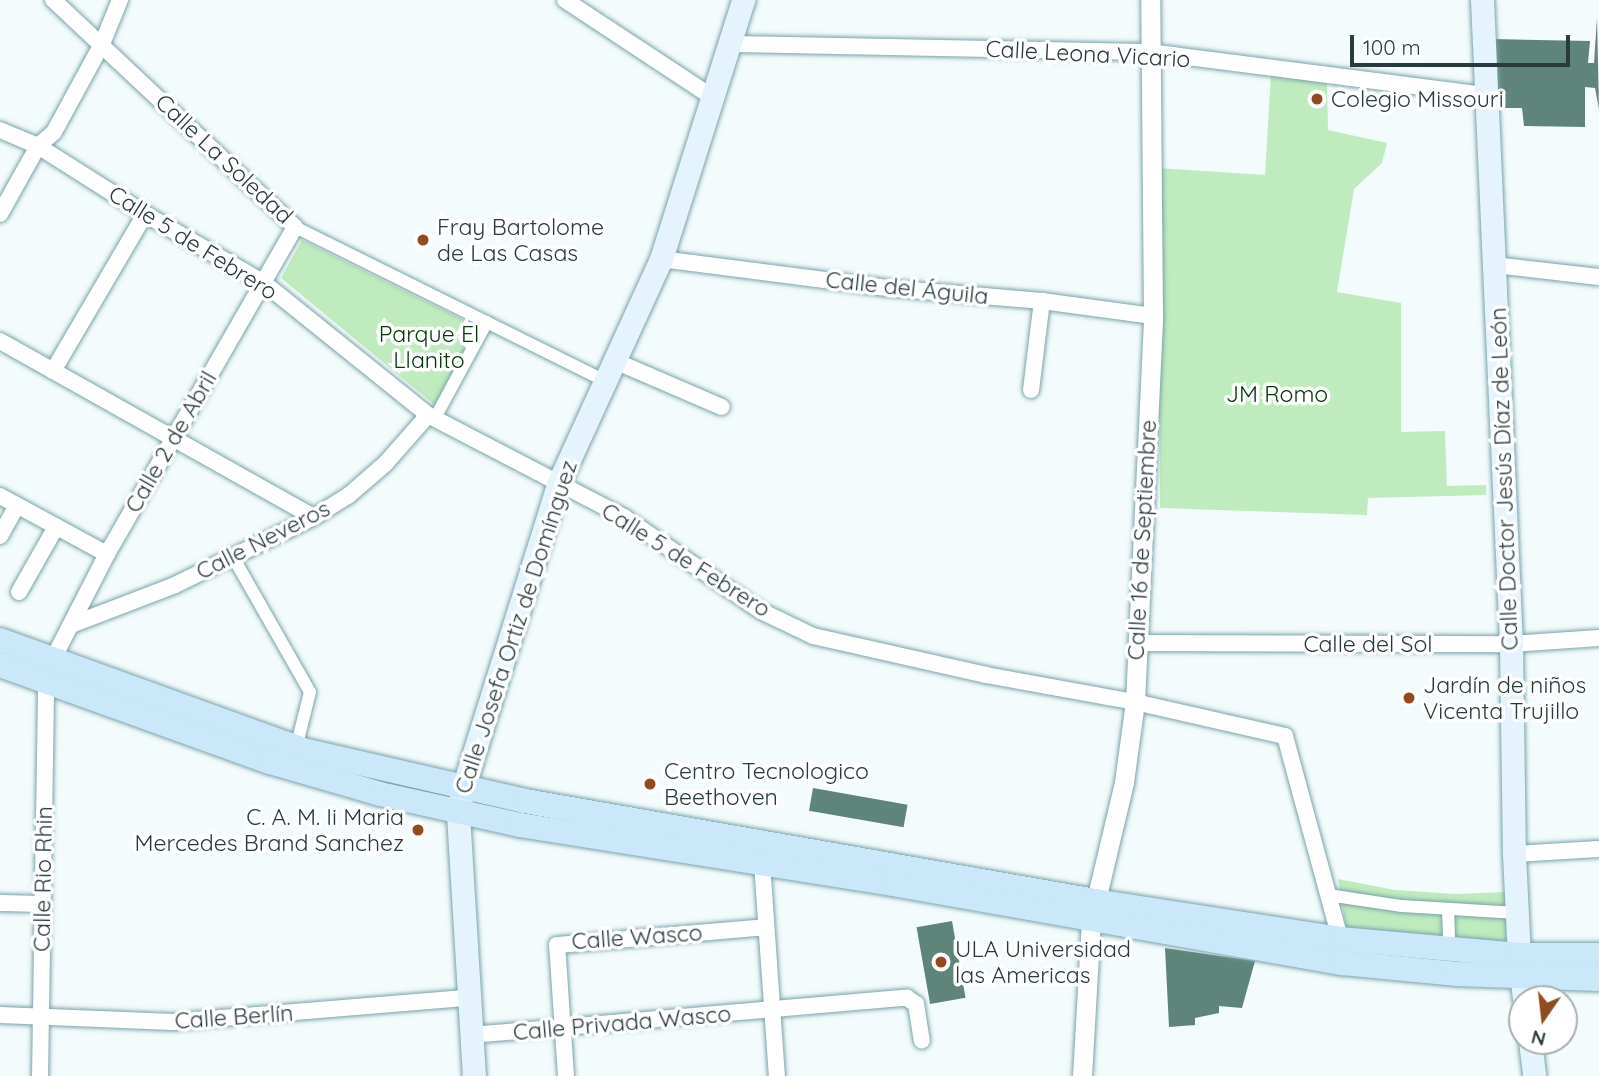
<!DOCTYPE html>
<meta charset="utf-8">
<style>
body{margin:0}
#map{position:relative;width:1599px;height:1076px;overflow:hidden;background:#f3fbfc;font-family:Quicksand,sans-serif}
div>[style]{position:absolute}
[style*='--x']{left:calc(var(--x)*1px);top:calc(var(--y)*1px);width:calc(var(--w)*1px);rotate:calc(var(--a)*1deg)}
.green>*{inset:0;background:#bfebbe}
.building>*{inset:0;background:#5f857b;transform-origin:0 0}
.roads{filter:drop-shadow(0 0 2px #7aa3aa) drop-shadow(0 0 2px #7aa3aa)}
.pedestrian>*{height:12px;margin:-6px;padding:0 6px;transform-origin:6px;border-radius:6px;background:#fff}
.minor>*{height:16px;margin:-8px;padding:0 8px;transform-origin:8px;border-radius:8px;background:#fff}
.tertiary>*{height:19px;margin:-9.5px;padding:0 9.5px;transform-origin:9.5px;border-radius:9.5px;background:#fff}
.secondary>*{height:23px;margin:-11.5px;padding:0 11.5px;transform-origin:11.5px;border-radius:11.5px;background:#e5f3fd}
.primary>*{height:24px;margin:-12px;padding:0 12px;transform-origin:12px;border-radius:12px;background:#cbe7fa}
.dots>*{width:19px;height:19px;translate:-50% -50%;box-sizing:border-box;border:4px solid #fff;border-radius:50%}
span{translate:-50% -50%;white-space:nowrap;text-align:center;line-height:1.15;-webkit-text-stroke:7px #fff;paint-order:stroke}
.street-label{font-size:23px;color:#293a3d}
.poi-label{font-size:23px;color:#293a3d}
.left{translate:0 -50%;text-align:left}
.right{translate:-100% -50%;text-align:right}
.park-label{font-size:23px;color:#013808}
.north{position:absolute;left:1508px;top:985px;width:70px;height:70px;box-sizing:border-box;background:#fff;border:2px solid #a9b0b1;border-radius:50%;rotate:194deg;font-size:19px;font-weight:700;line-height:28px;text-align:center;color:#293a3d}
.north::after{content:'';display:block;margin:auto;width:24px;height:32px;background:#904c20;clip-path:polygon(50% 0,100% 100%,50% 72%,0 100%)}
.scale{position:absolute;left:1350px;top:35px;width:220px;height:32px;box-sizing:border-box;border:4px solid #293a3d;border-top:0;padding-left:9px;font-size:21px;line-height:24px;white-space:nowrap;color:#293a3d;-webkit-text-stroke:5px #fff;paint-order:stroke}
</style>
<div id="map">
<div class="green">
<div style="clip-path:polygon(1271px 73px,1327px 84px,1328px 130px,1387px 143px,1382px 163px,1354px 189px,1337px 292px,1401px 303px,1401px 432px,1445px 431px,1447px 486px,1486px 485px,1486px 495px,1368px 498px,1367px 515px,1160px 508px,1158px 168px,1265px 175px)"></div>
<div style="clip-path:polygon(302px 240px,482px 329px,441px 410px,281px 278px)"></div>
<div style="clip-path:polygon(1338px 879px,1395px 890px,1456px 894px,1506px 892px,1506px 946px,1347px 933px)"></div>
</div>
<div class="building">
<div style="clip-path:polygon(1597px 18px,1599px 109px,1595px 88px,1585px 87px,1585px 127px,1524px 126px,1522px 108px,1497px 108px,1494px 39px,1590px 41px,1588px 63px,1594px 63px)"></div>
<div style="left:813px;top:788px;width:96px;height:23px;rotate:10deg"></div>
<div style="left:952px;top:921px;width:78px;height:36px;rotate:80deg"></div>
<div style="clip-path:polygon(1165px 948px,1255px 961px,1242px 1008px,1219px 1006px,1219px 1013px,1195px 1018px,1195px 1025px,1169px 1027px)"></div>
</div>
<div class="roads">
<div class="pedestrian">
<div style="--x:295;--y:227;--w:346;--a:26.4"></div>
<div style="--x:435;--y:418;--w:109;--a:-61.6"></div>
<div style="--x:233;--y:557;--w:155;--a:60.3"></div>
<div style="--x:310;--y:692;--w:58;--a:104"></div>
<div style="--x:1328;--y:895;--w:75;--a:8.5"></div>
<div style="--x:1402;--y:906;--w:115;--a:3.5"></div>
<div style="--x:1448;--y:909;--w:32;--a:88"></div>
</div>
<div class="minor">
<div style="--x:565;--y:0;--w:176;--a:33.4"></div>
<div style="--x:730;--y:44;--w:419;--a:1.1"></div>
<div style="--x:1149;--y:52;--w:340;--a:7.3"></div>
<div style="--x:0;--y:130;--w:41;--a:22.8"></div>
<div style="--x:38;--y:146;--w:127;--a:32.4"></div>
<div style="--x:145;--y:214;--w:138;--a:30.1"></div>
<div style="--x:264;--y:283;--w:211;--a:38.8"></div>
<div style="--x:428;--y:415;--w:221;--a:27.5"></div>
<div style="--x:624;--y:517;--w:166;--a:34.5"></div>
<div style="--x:761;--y:611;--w:58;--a:25.7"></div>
<div style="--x:813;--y:636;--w:177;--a:12.7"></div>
<div style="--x:986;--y:675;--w:151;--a:10.3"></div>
<div style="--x:1135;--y:702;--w:154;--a:12.8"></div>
<div style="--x:1285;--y:736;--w:210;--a:74.8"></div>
<div style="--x:0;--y:214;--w:78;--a:-60.8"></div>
<div style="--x:38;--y:146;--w:21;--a:-41"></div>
<div style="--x:54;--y:132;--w:100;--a:-61.4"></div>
<div style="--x:102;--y:44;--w:48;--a:-67.8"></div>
<div style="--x:661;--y:259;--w:228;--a:7.3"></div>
<div style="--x:887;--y:288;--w:156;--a:4.8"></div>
<div style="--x:1042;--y:301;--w:112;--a:7.7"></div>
<div style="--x:1495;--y:265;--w:105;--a:6.6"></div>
<div style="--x:0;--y:341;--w:360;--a:29.3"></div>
<div style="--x:615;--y:361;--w:116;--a:23.3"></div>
<div style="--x:53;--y:371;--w:182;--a:-59.6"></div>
<div style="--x:1031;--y:390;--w:90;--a:-83"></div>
<div style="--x:0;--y:496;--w:122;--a:28.5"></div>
<div style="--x:0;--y:536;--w:35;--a:-61"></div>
<div style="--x:19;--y:592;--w:75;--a:-60.4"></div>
<div style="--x:71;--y:625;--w:111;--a:-21"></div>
<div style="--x:175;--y:585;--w:155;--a:-26.1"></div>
<div style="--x:314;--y:517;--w:40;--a:-32"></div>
<div style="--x:348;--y:496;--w:49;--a:-40.9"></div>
<div style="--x:385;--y:464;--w:65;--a:-48.7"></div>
<div style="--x:1137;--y:643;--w:374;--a:0.2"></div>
<div style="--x:1511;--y:644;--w:88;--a:-3.9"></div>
<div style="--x:52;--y:661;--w:120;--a:-62.8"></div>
<div style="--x:107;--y:554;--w:377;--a:-60.1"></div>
<div style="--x:295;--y:227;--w:332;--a:-136.8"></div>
<div style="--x:1514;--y:854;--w:85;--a:-3.4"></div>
<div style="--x:762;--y:863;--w:214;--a:86"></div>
<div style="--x:0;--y:903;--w:43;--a:1.3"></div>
<div style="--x:0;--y:1015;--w:173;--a:2.3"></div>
<div style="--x:173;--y:1022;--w:296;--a:-4.7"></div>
<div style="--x:471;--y:1035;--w:438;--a:-4.9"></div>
<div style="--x:907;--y:998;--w:11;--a:34"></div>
<div style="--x:916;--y:1004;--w:37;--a:81"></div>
<div style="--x:40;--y:1076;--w:394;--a:-89.1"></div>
<div style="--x:566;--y:1076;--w:131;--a:-93.9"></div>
<div style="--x:557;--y:945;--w:209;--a:-4.9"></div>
</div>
<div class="tertiary">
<div style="--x:1082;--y:1076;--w:155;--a:-86.7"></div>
<div style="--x:1091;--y:921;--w:143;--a:-76.6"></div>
<div style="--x:1124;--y:782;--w:81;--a:-82.2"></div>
<div style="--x:1135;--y:702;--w:386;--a:-87.3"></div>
<div style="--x:1153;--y:316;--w:316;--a:-90.5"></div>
</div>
<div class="secondary">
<div style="--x:1482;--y:0;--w:645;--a:87.42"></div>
<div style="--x:1511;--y:644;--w:210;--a:89.2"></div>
<div style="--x:1514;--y:854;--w:101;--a:87.2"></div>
<div style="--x:1519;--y:955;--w:44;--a:83.5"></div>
<div style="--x:1530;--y:1041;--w:35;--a:83"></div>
<div style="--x:474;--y:1076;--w:264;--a:-93.5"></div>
<div style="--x:458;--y:812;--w:25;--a:-78"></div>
<div style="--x:463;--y:788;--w:318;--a:-72.6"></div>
<div style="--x:558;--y:484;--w:247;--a:-65.4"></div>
<div style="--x:661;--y:259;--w:272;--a:-72.4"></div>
</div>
<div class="primary">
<div style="--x:0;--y:640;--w:326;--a:19.9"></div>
<div style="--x:307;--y:751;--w:224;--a:12.9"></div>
<div style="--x:525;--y:801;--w:579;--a:9.95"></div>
<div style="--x:1095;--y:901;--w:248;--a:8.8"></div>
<div style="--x:1340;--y:939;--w:180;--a:5.1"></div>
<div style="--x:1519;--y:955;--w:80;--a:0"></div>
<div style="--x:0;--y:665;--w:287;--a:19.8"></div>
<div style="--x:270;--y:762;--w:115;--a:16.2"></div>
<div style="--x:380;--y:794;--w:143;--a:12.5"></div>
<div style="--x:520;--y:825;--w:378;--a:9"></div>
<div style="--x:893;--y:884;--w:457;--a:10"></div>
<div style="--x:1343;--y:963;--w:115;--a:5.5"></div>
<div style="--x:1457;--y:974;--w:142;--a:2"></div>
</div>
</div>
<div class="dots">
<div style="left:1317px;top:99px;background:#904c20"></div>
<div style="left:423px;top:240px;background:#904c20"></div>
<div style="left:1409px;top:698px;background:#904c20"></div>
<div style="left:650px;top:784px;background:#904c20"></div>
<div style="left:418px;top:830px;background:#904c20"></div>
<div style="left:941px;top:962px;background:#904c20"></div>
</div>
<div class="street-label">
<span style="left:1088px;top:54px;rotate:3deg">Calle Leona Vicario</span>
<span style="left:224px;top:159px;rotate:43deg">Calle La Soledad</span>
<span style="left:193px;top:243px;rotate:32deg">Calle 5 de Febrero</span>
<span style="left:907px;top:288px;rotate:6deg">Calle del Águila</span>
<span style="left:171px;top:442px;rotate:-60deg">Calle 2 de Abril</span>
<span style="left:1504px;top:479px;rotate:-92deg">Calle Doctor Jesús Díaz de León</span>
<span style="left:263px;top:540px;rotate:-27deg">Calle Neveros</span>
<span style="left:1142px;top:540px;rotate:-87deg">Calle 16 de Septiembre</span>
<span style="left:686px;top:560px;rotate:32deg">Calle 5 de Febrero</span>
<span style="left:516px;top:627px;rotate:-72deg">Calle Josefa Ortiz de Domínguez</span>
<span style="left:1368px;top:644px">Calle del Sol</span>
<span style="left:43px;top:879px;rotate:-89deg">Calle Rio Rhin</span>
<span style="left:637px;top:937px;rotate:-4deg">Calle Wasco</span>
<span style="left:234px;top:1017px;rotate:-4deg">Calle Berlín</span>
<span style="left:622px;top:1023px;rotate:-5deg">Calle Privada Wasco</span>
</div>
<div class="poi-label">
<span class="left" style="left:1331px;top:99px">Colegio Missouri</span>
<span class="left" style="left:437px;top:240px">Fray Bartolome<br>de Las Casas</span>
<span class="left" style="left:1423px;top:698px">Jardín de niños<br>Vicenta Trujillo</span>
<span class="left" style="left:664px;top:784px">Centro Tecnologico<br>Beethoven</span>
<span class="right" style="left:404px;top:830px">C. A. M. Ii Maria<br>Mercedes Brand Sanchez</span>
<span class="left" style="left:955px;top:962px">ULA Universidad<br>las Americas</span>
</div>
<div class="park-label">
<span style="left:429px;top:347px">Parque El<br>Llanito</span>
<span style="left:1277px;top:394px">JM Romo</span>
</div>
<div class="north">N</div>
<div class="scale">100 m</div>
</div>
